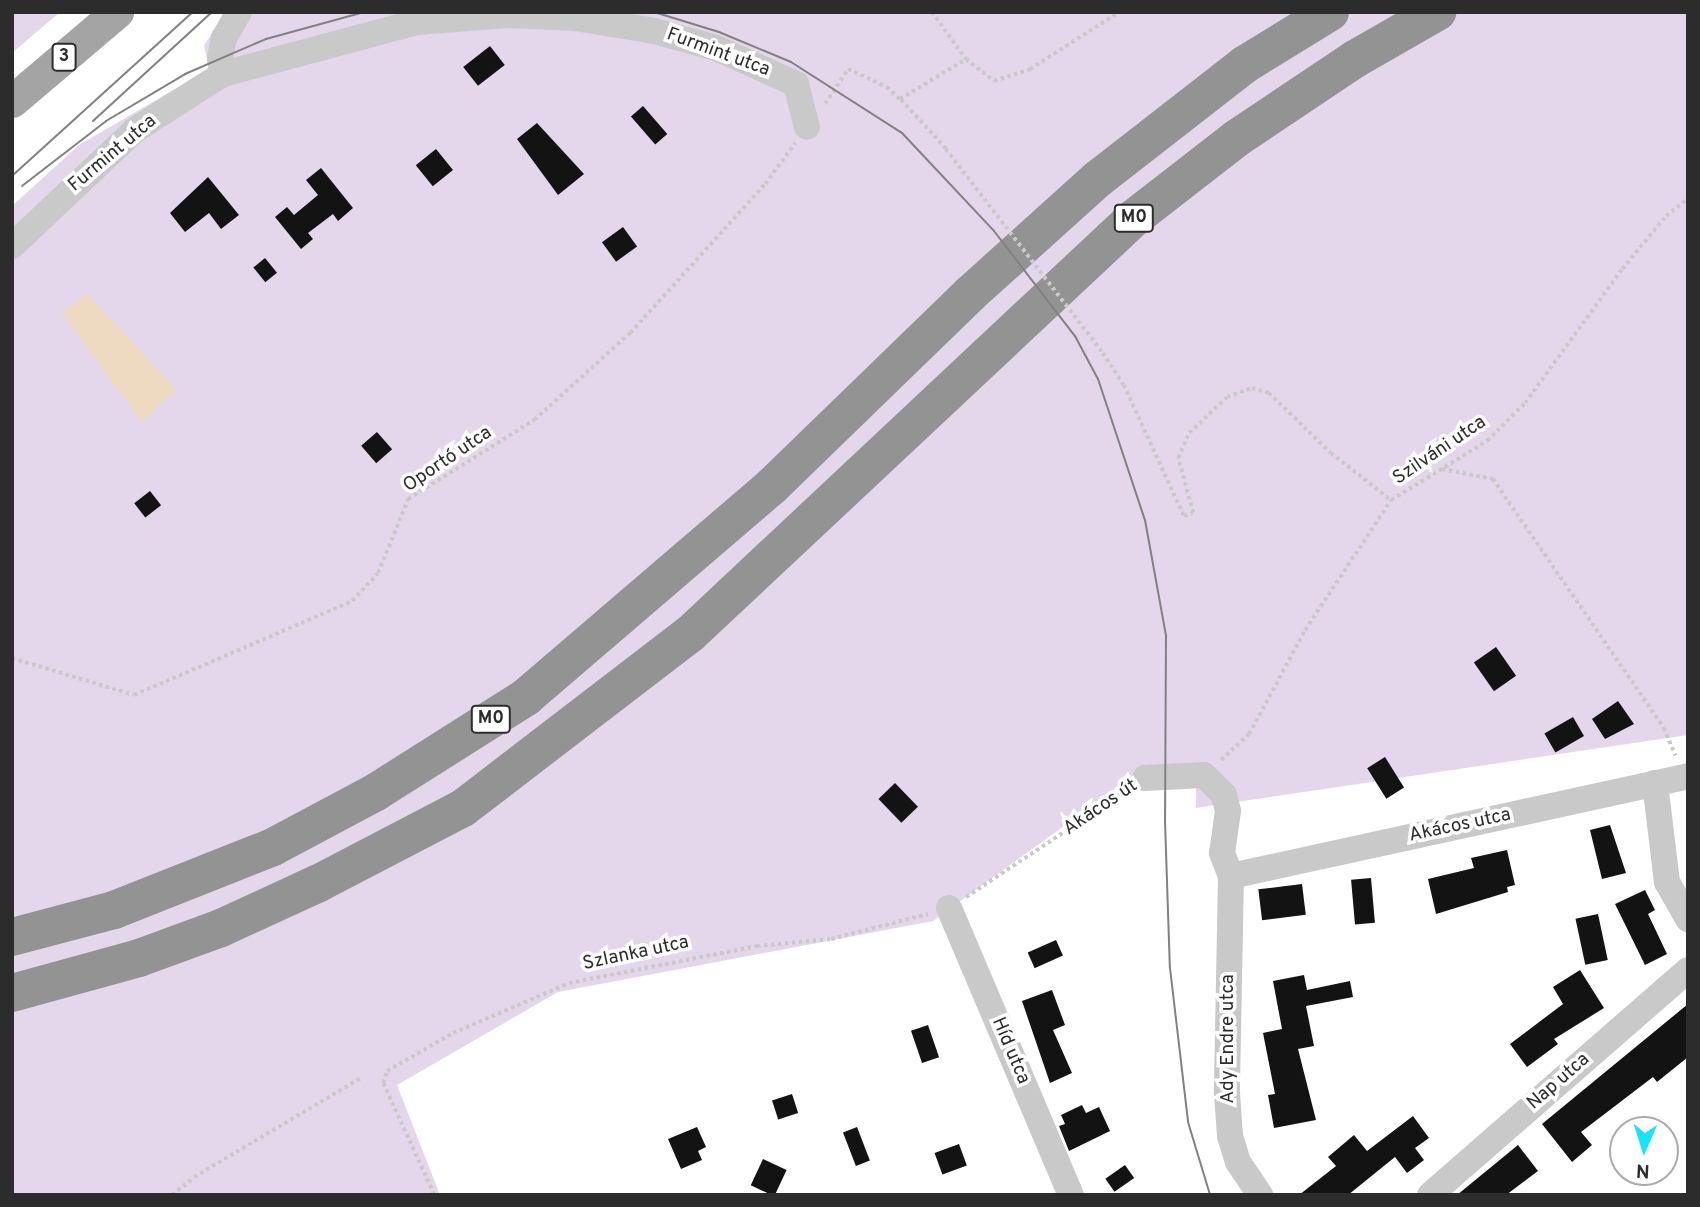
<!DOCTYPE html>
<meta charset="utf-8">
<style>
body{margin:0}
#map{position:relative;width:1700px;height:1207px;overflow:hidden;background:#fff;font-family:Overpass,sans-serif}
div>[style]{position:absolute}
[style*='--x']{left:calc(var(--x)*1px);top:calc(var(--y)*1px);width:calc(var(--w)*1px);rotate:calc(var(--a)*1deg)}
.green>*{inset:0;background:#e4d7ec}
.water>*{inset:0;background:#eedac1}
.building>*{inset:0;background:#131313;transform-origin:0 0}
.path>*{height:3.5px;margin-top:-1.75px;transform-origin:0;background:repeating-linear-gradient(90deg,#c9c9c9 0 3.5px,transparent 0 7px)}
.minor>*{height:26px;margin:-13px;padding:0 13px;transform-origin:13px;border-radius:13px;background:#c9c9c9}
.major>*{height:33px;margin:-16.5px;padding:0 16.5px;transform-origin:16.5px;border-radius:16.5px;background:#a4a4a4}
.highway>*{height:38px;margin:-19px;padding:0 19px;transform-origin:19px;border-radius:19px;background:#939393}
.tram>*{height:2px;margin:-1px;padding:0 1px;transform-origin:1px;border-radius:1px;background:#818181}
.path-bridge>*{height:3.5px;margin-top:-1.75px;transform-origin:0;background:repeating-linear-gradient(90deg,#c9c9c9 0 3.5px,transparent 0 7px)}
span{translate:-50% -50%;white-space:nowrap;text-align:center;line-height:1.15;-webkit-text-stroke:7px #fff;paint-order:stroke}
.shield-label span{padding:2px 5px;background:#fff;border:2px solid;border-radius:5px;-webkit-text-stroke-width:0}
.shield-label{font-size:18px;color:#2c2c2c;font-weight:700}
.street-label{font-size:19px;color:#2c2c2c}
.frame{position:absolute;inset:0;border:14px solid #2c2c2c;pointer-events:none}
.north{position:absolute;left:1609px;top:1116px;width:70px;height:70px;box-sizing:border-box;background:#fff;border:2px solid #ababab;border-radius:50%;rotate:183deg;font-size:19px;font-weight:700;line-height:28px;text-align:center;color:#2c2c2c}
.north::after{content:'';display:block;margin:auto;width:24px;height:32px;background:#1be3f6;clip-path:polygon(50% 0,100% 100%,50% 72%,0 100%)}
</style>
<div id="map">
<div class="green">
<div style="clip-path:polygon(12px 12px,60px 12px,12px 53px)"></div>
<div style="clip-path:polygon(227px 12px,1688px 12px,1688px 735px,1196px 808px,1196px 782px,1126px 781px,933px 921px,558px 992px,397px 1085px,440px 1195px,12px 1195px,12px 206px,79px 145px,209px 69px,204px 45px)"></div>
</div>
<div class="water">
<div style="clip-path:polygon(87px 294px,176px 389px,142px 422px,62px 313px)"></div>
</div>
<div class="building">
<div style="left:490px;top:46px;width:24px;height:34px;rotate:52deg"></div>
<div style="left:643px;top:106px;width:37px;height:16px;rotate:49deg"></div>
<div style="clip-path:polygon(537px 123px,584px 174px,558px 195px,517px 139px)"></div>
<div style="left:436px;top:149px;width:27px;height:26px;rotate:51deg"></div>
<div style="clip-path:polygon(321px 168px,353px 208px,338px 221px,333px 214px,308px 233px,313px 239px,301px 249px,275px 217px,287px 207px,294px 215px,318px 195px,306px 180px)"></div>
<div style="clip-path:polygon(208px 177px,239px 215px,221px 229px,209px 213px,185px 232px,170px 213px)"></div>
<div style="left:623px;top:227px;width:24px;height:26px;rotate:54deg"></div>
<div style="left:265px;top:258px;width:19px;height:15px;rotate:51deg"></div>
<div style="left:377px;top:432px;width:23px;height:21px;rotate:49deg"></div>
<div style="left:150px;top:491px;width:18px;height:20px;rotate:52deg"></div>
<div style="left:1496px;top:647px;width:35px;height:27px;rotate:55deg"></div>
<div style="clip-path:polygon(1618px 701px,1634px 724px,1605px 739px,1592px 719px)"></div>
<div style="left:1573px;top:717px;width:22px;height:33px;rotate:60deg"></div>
<div style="left:1385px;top:757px;width:36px;height:21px;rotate:58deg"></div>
<div style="left:895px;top:783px;width:33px;height:23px;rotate:46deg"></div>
<div style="clip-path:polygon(1610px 825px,1626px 873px,1602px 879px,1590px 830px)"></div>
<div style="clip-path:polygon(1507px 850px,1515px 885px,1507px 887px,1508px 892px,1436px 914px,1428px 879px,1474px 868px,1471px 858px)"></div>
<div style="left:1371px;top:878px;width:45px;height:20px;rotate:85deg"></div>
<div style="left:1302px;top:884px;width:31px;height:44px;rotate:83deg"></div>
<div style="clip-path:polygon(1645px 890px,1655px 910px,1648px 914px,1667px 954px,1645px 965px,1615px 904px)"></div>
<div style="left:1598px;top:914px;width:47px;height:23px;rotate:78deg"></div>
<div style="left:1056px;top:940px;width:17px;height:31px;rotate:66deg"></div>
<div style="clip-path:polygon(1580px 970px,1604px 1008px,1554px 1039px,1558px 1044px,1527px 1067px,1510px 1044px,1563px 1004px,1553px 987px)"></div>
<div style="clip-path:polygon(1304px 975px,1307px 990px,1350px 981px,1353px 997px,1306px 1006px,1314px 1046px,1298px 1049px,1316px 1120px,1274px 1128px,1268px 1095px,1275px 1094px,1263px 1033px,1282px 1029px,1273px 981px)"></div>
<div style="clip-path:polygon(1052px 990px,1065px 1025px,1053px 1030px,1072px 1073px,1050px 1083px,1022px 1001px)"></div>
<div style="clip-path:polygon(1688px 1004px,1688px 1057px,1657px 1082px,1653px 1077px,1581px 1132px,1592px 1145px,1572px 1162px,1542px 1124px)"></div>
<div style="left:928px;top:1025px;width:34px;height:18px;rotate:71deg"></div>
<div style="left:792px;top:1094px;width:20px;height:21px;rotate:72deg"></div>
<div style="clip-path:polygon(1082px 1105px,1086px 1113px,1099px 1107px,1110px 1131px,1069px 1151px,1059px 1126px,1065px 1124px,1061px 1115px)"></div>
<div style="clip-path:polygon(1413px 1116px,1429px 1138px,1415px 1148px,1424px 1160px,1407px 1173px,1395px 1157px,1348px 1195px,1299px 1195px,1336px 1166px,1328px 1157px,1354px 1135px,1367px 1151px)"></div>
<div style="clip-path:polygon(697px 1127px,706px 1147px,698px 1151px,702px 1160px,681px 1169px,668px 1139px)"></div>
<div style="left:857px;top:1127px;width:36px;height:15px;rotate:69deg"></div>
<div style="left:959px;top:1144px;width:23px;height:26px;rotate:70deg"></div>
<div style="clip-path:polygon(1518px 1145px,1538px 1171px,1506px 1195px,1457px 1195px)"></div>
<div style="left:763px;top:1159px;width:26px;height:29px;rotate:25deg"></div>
<div style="left:1125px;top:1165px;width:16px;height:24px;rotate:55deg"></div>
</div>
<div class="path">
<div style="--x:932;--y:12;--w:58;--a:54.1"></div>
<div style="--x:966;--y:59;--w:36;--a:38"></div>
<div style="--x:994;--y:81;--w:38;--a:-18"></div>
<div style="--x:1030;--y:69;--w:106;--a:-32.6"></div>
<div style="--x:825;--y:104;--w:42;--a:-56.7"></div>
<div style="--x:848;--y:69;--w:43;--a:24.8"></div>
<div style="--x:887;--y:87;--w:18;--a:43"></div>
<div style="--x:946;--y:149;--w:68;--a:-132.6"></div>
<div style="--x:900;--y:99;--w:77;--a:-31.2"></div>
<div style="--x:1103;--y:353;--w:38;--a:57"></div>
<div style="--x:1124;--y:385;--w:144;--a:65.4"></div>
<div style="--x:1184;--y:516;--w:9;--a:-18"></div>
<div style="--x:1193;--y:513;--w:57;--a:-105.3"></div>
<div style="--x:1178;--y:458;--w:27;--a:-66"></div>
<div style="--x:1189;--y:433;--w:52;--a:-43.5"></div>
<div style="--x:1227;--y:397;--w:27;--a:-20"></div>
<div style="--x:1252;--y:388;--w:18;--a:16"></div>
<div style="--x:1269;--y:393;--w:86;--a:44.1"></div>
<div style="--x:1331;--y:453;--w:76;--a:38.1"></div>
<div style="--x:1442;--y:469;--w:52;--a:11.1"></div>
<div style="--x:1493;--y:479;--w:302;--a:55.5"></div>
<div style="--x:1664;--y:728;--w:30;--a:67"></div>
<div style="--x:12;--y:658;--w:127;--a:16.9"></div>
<div style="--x:134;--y:695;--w:237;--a:-23.3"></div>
<div style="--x:352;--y:601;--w:38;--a:-47"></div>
<div style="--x:378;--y:573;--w:80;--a:-67.9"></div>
<div style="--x:408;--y:499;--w:149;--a:-32.1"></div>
<div style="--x:534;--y:420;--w:130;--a:-42.2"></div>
<div style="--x:630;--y:333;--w:201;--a:-47.8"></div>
<div style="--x:765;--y:184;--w:51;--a:-53.8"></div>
<div style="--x:1221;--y:760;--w:38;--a:-43"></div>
<div style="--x:1249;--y:734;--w:118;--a:-61.7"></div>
<div style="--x:1305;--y:630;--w:156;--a:-56.5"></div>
<div style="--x:1391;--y:500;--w:113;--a:-31.6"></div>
<div style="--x:1487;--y:441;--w:54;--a:-45"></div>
<div style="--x:1525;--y:403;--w:165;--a:-54.1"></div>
<div style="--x:1622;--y:269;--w:69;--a:-50.3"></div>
<div style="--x:1666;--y:216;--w:28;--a:-39"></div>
<div style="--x:966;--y:897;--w:192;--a:-33.5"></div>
<div style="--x:172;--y:1195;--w:28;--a:-39"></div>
<div style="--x:194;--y:1177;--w:194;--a:-30.7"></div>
<div style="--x:434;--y:1195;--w:123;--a:-114.5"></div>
<div style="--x:383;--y:1083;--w:13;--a:-72"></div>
<div style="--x:387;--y:1071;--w:76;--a:-29.9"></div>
<div style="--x:453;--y:1033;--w:126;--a:-23.3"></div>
<div style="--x:569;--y:983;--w:192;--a:-11.1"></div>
<div style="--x:757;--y:946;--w:74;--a:-5.4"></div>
<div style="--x:831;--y:939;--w:100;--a:-14.5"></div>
</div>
<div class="minor">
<div style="--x:223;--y:74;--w:16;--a:-101"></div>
<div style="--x:220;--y:58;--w:20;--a:-79"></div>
<div style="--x:224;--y:38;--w:30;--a:-60"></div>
<div style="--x:12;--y:246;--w:169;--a:-43.3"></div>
<div style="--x:135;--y:130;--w:104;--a:-32.5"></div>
<div style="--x:223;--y:74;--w:201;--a:-15"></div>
<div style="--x:417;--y:22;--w:91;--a:-4.4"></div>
<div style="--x:508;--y:15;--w:67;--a:2.6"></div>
<div style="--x:575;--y:18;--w:80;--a:9.3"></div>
<div style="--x:654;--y:31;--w:64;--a:15.3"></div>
<div style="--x:716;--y:48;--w:88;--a:24.2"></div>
<div style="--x:796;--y:84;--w:44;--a:75.7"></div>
<div style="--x:1145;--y:778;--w:59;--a:-2.9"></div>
<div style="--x:1204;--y:775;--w:28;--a:45"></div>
<div style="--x:1224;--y:795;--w:16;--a:76"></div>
<div style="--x:1228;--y:811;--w:42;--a:98.1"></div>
<div style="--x:1222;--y:853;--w:25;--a:69"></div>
<div style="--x:1231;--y:876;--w:217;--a:91.1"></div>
<div style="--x:1227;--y:1093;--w:43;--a:86"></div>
<div style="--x:1230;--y:1136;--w:27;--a:73"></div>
<div style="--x:1238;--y:1162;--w:40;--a:56"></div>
<div style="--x:1655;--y:783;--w:100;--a:83.1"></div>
<div style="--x:1667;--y:882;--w:43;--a:60.4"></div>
<div style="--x:1231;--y:876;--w:468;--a:-12.3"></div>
<div style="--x:949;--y:908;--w:312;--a:67"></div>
<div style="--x:1430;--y:1195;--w:342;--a:-41.1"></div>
</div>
<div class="major">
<div style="--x:12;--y:101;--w:138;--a:-40.3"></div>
</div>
<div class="highway">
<div style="--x:12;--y:937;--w:106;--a:-14.8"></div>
<div style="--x:114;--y:910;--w:171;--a:-21.6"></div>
<div style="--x:273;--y:847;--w:117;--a:-28.1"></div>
<div style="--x:376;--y:792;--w:178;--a:-32.3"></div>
<div style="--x:526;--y:697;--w:324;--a:-40.6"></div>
<div style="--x:772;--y:486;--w:276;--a:-44.1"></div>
<div style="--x:970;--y:294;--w:173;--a:-42"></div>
<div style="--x:1099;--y:178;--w:184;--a:-37.9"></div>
<div style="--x:1244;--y:65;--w:101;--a:-31.6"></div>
<div style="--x:12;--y:993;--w:132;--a:-15.4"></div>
<div style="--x:139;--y:958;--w:87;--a:-20.1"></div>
<div style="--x:221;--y:928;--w:108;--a:-24.7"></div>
<div style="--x:319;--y:883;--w:162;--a:-27.5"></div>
<div style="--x:463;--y:808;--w:286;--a:-37.5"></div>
<div style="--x:690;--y:634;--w:608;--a:-43.14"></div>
<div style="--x:1134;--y:218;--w:130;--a:-37.8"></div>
<div style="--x:1237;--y:138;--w:142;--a:-33.8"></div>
<div style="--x:1355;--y:59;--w:95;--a:-29.8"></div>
</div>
<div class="tram">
<div style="--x:654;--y:12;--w:68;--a:17.1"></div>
<div style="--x:719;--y:32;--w:78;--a:22.6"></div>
<div style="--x:791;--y:62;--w:132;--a:32.6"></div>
<div style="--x:902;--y:133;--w:134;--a:46.8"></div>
<div style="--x:994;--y:231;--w:133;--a:52.4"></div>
<div style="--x:1075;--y:336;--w:49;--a:61.9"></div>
<div style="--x:1098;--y:379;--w:149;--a:71.6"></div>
<div style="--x:1145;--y:520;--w:118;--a:79.7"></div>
<div style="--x:1166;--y:636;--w:185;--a:90.3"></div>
<div style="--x:1165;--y:821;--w:147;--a:88.1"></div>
<div style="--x:1170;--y:968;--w:155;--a:83.3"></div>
<div style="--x:1188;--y:1122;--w:76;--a:73.2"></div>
<div style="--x:93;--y:121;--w:161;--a:-42.5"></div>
<div style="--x:12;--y:176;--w:244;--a:-42.2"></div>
<div style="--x:22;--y:186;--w:106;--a:-37.7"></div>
<div style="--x:106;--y:121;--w:92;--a:-30.7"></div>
<div style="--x:185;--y:74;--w:88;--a:-23.4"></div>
<div style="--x:266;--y:39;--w:102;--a:-15.4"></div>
</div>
<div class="path-bridge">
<div style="--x:946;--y:149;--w:257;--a:52.4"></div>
</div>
<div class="shield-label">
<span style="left:64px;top:57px">3</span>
<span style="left:1134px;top:218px">M0</span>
<span style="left:491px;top:719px">M0</span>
</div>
<div class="street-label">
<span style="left:718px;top:53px;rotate:20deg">Furmint utca</span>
<span style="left:113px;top:154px;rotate:-40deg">Furmint utca</span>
<span style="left:1440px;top:451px;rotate:-34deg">Szilváni utca</span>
<span style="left:448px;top:460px;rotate:-34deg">Oportó utca</span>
<span style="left:1101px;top:808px;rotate:-34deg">Akácos út</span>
<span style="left:1460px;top:826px;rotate:-12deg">Akácos utca</span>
<span style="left:636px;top:954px;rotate:-12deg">Szlanka utca</span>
<span style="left:1229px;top:1039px;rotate:-90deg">Ady Endre utca</span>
<span style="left:1010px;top:1051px;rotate:67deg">Híd utca</span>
<span style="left:1559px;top:1082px;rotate:-41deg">Nap utca</span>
</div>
<div class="frame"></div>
<div class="north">N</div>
</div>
